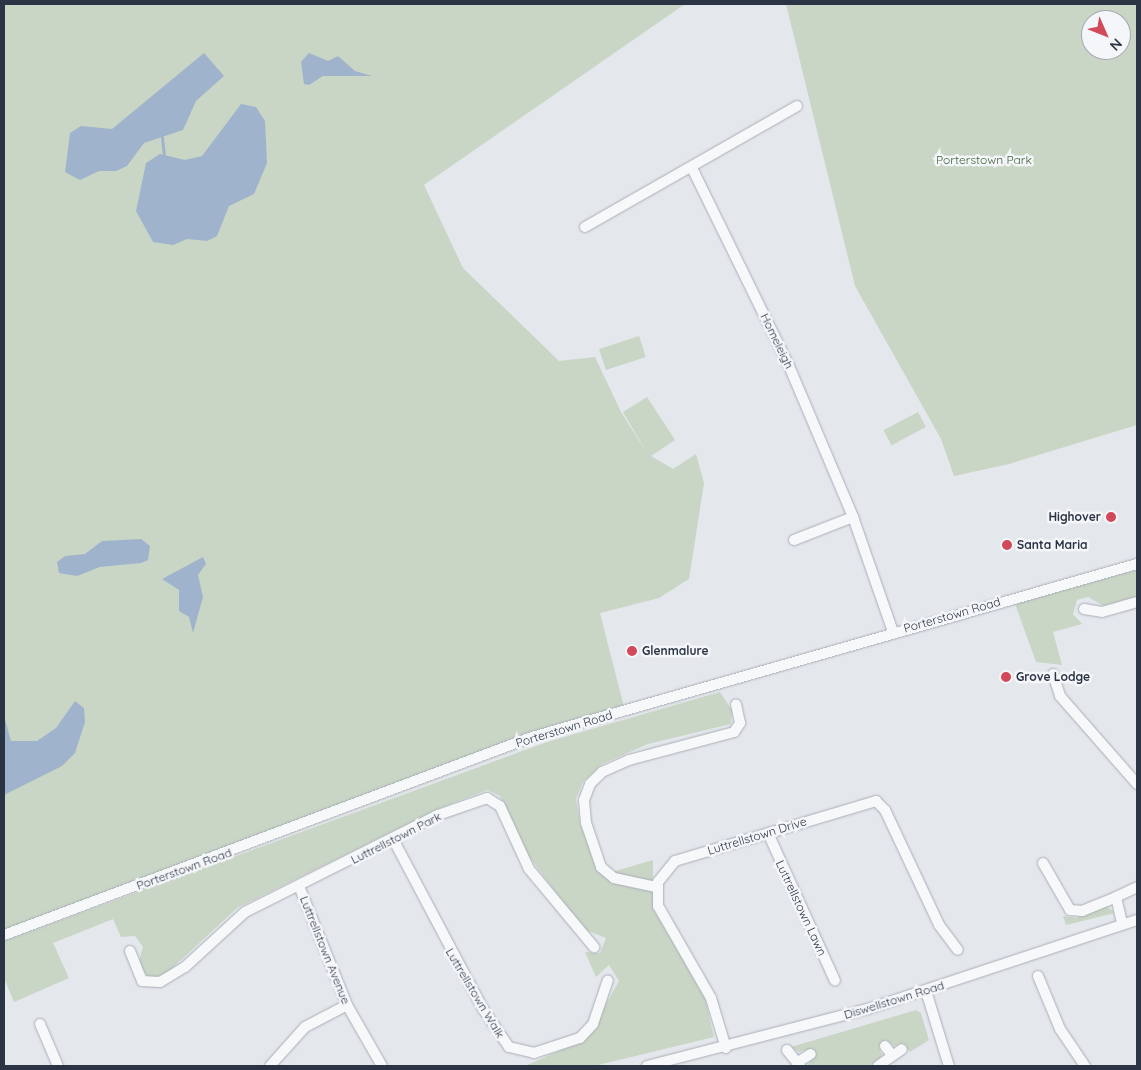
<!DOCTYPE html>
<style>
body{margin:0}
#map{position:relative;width:1141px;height:1070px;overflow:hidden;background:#e4e7ec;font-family:Quicksand,sans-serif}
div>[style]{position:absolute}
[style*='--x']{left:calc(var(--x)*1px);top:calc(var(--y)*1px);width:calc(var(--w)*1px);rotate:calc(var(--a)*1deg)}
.green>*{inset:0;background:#c9d6c5;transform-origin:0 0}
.water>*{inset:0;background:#9fb4cc}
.stream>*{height:3px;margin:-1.5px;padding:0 1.5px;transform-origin:1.5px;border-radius:1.5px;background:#9fb4cc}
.roads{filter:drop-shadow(0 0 1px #a9aeb7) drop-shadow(0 0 1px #a9aeb7)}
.minor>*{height:10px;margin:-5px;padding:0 5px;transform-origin:5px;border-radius:5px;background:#f7f8fa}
.dots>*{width:14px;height:14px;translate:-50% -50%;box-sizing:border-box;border:2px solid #f4f6f9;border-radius:50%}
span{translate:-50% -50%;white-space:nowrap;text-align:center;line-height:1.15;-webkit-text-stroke:5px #f4f6f9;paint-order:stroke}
.park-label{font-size:12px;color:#3f6138}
.street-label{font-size:12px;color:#2b3445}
.poi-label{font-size:12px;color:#2b3445;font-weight:700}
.right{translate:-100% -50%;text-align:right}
.left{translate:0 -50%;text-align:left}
.frame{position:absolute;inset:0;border:5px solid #2b3445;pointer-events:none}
.north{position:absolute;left:1081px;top:10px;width:50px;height:50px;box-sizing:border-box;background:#f4f6f9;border:1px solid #a4a8b1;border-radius:50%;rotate:134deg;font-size:14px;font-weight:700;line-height:20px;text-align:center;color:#2b3445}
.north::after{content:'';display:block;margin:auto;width:18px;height:22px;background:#d1495b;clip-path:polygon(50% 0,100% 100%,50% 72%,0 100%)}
</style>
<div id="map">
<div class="green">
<div style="clip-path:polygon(4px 4px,685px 4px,424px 185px,463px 268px,559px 361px,595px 357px,621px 412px,647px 453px,623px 412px,647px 397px,675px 440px,651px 456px,673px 469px,696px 454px,704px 483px,689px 579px,659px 598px,600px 613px,625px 711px,532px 737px,4px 932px)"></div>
<div style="clip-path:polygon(evenodd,786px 4px,1137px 4px,1137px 425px,1009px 464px,954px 476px,941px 439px,855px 286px,786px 4px,1091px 20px,1121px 20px,1121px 50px,1091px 50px,1091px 20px)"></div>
<div style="left:639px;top:336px;width:22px;height:42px;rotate:72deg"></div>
<div style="left:918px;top:412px;width:17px;height:39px;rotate:62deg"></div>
<div style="clip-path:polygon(1137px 570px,1137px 597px,1104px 606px,1088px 597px,1077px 600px,1073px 614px,1082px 624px,1053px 632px,1062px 665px,1036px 662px,1014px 601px)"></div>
<div style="clip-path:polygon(720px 692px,732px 710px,731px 724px,648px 744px,602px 764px,583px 782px,576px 799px,580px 824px,602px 875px,653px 860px,653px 909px,704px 994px,714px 1037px,594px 1066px,525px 1066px,586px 1039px,619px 981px,609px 965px,596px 977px,585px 952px,600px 953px,606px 938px,583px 929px,525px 851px,500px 796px,487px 790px,440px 808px,237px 908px,167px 973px,152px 979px,145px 974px,139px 961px,143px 947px,135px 936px,121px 937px,113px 919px,53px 943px,69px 978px,14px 1002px,4px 978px,4px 941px,547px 742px)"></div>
<div style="clip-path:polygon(1106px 906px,1115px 913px,1066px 925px,1063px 916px,1076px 918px)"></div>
<div style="clip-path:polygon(916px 1010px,921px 1013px,929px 1040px,910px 1052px,903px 1043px,894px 1046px,886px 1040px,879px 1046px,882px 1056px,870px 1066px,807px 1066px,814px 1057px,810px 1049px,799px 1052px,791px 1047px)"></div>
</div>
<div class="water">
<div style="clip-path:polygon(204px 53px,224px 76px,196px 101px,183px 130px,144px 143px,127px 166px,116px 171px,99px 171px,80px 180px,65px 172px,70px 133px,81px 126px,112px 129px)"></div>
<div style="clip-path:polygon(309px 53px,328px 61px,338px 56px,355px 71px,372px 76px,323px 76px,309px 85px,304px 84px,301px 62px)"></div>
<div style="clip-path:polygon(241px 104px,256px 107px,265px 121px,267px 163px,254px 194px,229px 206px,217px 236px,207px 241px,187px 239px,173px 245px,153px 242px,136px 211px,146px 163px,160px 154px,185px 160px,202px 156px)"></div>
<div style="clip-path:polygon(141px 539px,150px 546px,148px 560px,141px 563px,100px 567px,77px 576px,59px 573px,57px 562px,65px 556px,85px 554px,102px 541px)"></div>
<div style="clip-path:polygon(203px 557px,206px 564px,198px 575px,203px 597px,193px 633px,189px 617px,179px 611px,179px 590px,162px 579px)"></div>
<div style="clip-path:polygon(75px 701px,84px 708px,85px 722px,75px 753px,62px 766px,4px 795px,4px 716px,11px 741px,37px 741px,56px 728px)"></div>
</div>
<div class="stream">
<div style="--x:162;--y:137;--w:18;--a:84"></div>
</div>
<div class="roads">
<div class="minor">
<div style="--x:692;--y:168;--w:220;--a:63.9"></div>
<div style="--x:789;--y:366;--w:164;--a:67"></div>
<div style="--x:853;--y:517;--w:122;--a:70.8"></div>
<div style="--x:585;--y:227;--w:244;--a:-29.7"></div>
<div style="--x:794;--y:540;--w:63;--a:-21.3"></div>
<div style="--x:1084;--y:609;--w:18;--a:9"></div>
<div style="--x:1102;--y:612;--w:36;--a:-16"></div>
<div style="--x:1053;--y:674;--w:23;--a:72"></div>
<div style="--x:1060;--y:696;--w:117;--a:48.8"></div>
<div style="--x:768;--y:833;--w:162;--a:65.6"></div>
<div style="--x:393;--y:839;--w:192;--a:62.1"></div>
<div style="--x:483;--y:1009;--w:46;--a:55.6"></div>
<div style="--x:509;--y:1047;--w:26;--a:13"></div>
<div style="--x:534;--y:1053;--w:48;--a:-18.1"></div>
<div style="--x:580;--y:1038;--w:19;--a:-47"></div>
<div style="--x:593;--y:1024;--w:46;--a:-71.2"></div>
<div style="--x:1043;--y:863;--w:54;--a:60.1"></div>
<div style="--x:1070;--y:910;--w:12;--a:5"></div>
<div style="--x:1082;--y:911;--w:37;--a:-22"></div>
<div style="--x:1116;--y:897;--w:28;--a:77"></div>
<div style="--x:299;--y:886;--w:128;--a:68"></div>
<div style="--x:347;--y:1005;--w:70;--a:60.2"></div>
<div style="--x:656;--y:887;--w:43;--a:-167.9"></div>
<div style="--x:614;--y:878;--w:17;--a:-140"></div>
<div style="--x:601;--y:867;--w:46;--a:-108.8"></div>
<div style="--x:586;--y:823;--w:23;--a:-95"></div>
<div style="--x:584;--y:800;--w:17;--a:-69"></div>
<div style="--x:590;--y:784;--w:17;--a:-45"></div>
<div style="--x:602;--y:772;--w:30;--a:-24"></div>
<div style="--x:629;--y:760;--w:109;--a:-14.9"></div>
<div style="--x:734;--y:732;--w:11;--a:-56"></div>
<div style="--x:740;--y:723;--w:19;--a:-102"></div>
<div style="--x:1116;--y:897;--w:23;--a:-25"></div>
<div style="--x:4;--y:935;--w:564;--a:-20.56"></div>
<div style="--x:532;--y:737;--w:629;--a:-15.96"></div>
<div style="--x:130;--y:951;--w:32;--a:68"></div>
<div style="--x:142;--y:981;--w:18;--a:3"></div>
<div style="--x:160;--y:982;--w:29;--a:-31"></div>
<div style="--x:185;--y:967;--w:81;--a:-42.5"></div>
<div style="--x:245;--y:912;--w:216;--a:-26.7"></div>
<div style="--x:438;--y:815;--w:52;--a:-19.1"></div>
<div style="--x:487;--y:798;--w:15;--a:32"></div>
<div style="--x:500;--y:806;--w:69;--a:65.3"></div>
<div style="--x:529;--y:869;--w:102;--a:50.2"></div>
<div style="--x:1038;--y:976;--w:57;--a:67.5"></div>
<div style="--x:1060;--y:1029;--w:45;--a:56"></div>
<div style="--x:926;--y:991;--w:78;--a:73"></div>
<div style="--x:40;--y:1024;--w:46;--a:66.8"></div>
<div style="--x:885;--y:1046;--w:10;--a:53"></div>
<div style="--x:726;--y:1048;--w:52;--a:-106.7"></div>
<div style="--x:711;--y:998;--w:106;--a:-119.9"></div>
<div style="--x:658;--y:906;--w:24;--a:-90"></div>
<div style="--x:658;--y:882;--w:27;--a:-51"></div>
<div style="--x:675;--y:861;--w:210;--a:-16.6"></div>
<div style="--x:876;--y:801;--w:13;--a:45"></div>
<div style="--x:885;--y:810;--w:127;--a:64.8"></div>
<div style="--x:939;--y:925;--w:31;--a:53"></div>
<div style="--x:787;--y:1050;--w:21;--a:51"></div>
<div style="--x:798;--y:1062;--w:15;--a:-32"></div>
<div style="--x:270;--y:1066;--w:52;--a:-48.1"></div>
<div style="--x:305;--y:1027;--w:47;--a:-27.6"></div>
<div style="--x:647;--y:1066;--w:228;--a:-14.5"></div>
<div style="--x:868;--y:1009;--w:283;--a:-18.3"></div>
<div style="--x:878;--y:1066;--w:29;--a:-35"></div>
</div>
</div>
<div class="dots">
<div style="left:1111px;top:517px;background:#d1495b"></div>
<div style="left:1007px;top:545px;background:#d1495b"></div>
<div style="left:632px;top:651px;background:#d1495b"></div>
<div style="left:1006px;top:677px;background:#d1495b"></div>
</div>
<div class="park-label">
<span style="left:984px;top:160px">Porterstown Park</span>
</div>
<div class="street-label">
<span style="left:777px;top:341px;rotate:64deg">Homeleigh</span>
<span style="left:952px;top:615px;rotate:-16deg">Porterstown Road</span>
<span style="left:564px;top:729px;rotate:-17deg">Porterstown Road</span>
<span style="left:757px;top:836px;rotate:-17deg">Luttrellstown Drive</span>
<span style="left:396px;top:838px;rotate:-27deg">Luttrellstown Park</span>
<span style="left:184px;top:869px;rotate:-20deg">Porterstown Road</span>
<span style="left:801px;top:908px;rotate:65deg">Luttrellstown Lawn</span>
<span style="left:325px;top:950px;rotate:68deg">Luttrellstown Avenue</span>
<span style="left:475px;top:993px;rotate:59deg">Luttrellstown Walk</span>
<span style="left:894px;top:1000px;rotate:-17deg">Diswellstown Road</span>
</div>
<div class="poi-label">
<span class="right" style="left:1101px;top:517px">Highover</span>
<span class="left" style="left:1017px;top:545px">Santa Maria</span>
<span class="left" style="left:642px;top:651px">Glenmalure</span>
<span class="left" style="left:1016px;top:677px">Grove Lodge</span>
</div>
<div class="frame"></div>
<div class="north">N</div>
</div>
